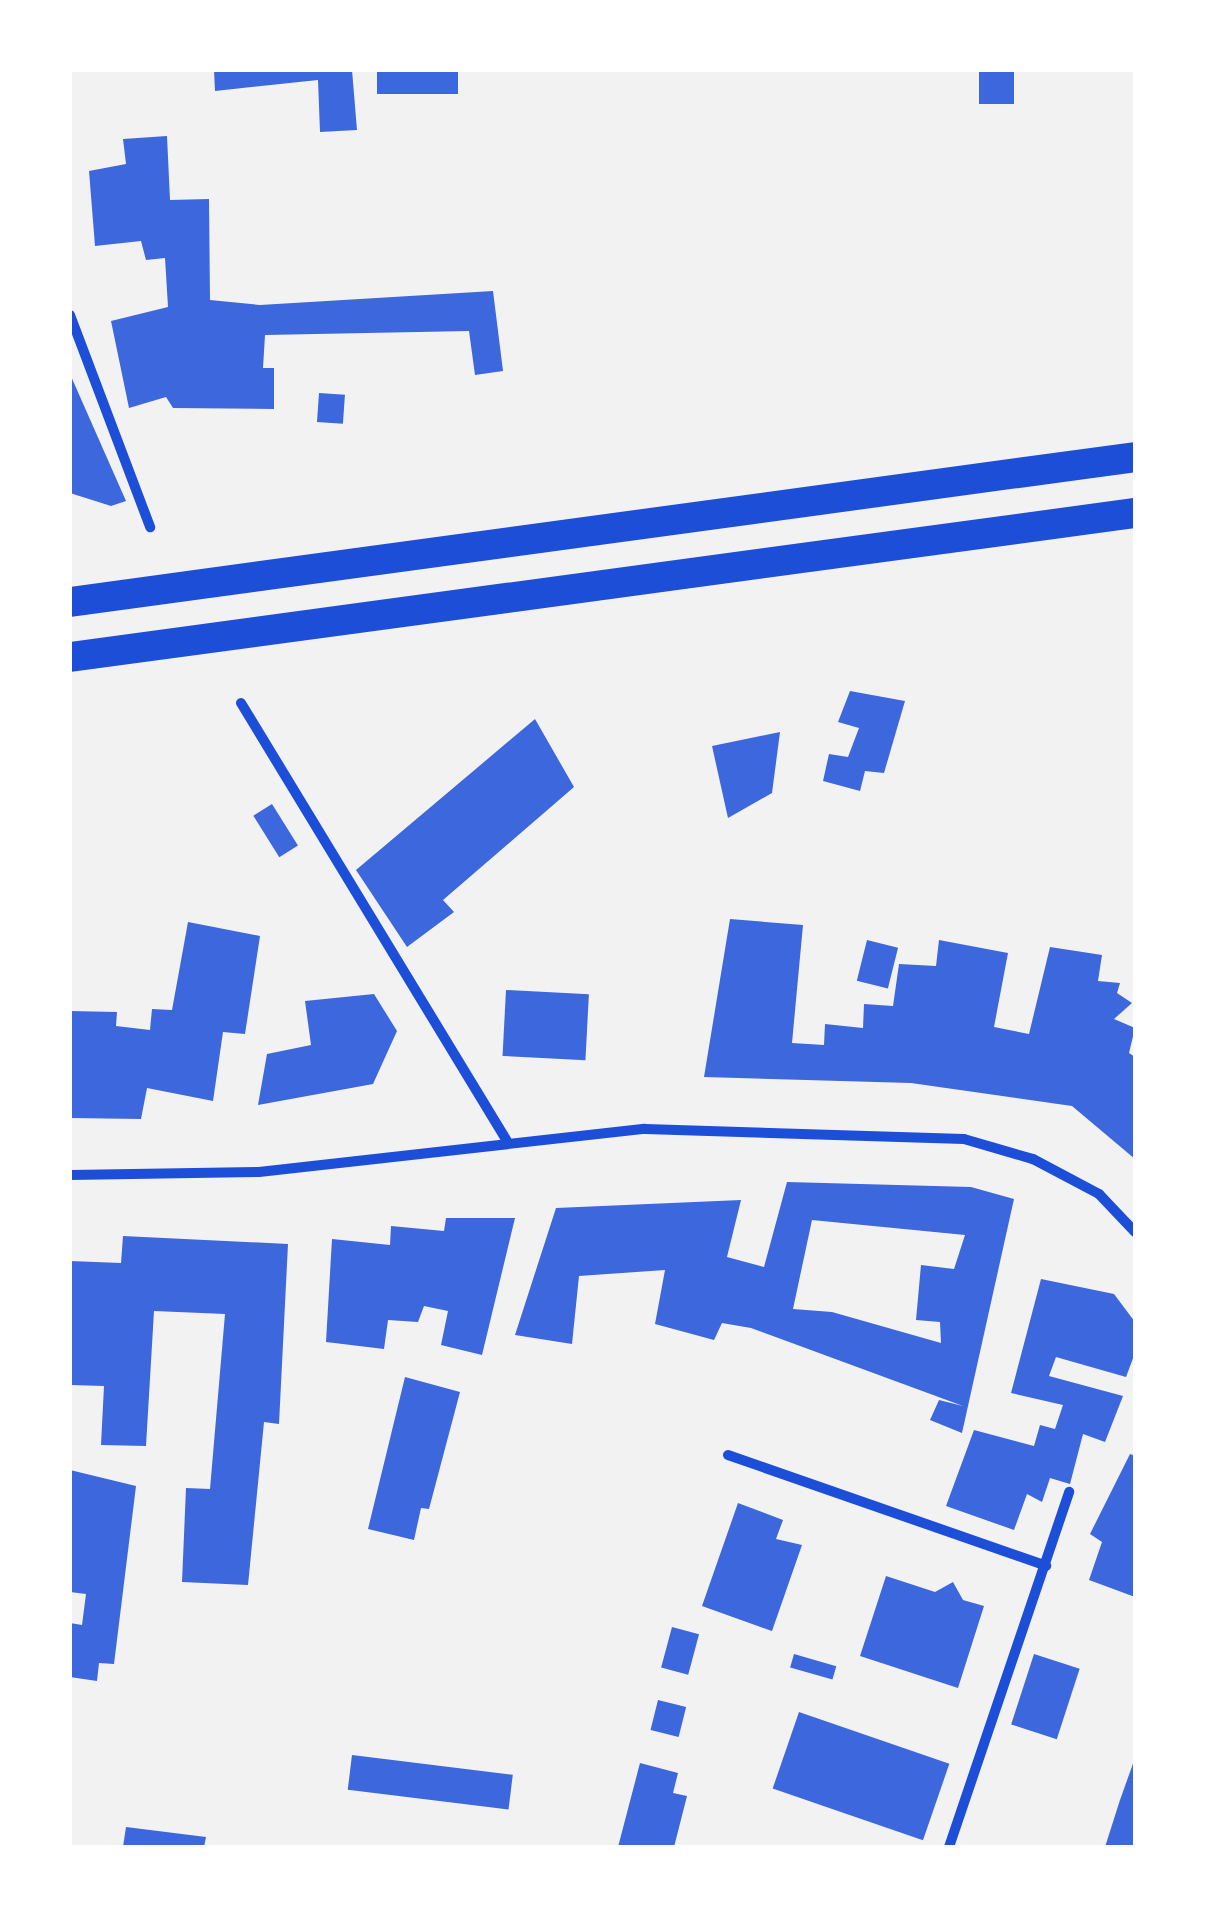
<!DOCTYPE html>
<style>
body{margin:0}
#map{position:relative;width:1205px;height:1917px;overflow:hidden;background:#f2f2f2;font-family:Quicksand,sans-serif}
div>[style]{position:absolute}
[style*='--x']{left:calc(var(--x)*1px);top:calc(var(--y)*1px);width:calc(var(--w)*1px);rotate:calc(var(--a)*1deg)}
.building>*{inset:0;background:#3d67dc;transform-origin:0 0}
.minor>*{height:10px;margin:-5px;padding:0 5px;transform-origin:5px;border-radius:5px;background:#1d4ed8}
.motorway>*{height:30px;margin:-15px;padding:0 15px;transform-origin:15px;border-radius:15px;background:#1d4ed8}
span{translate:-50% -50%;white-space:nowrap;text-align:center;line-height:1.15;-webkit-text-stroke:10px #fff;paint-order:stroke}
.frame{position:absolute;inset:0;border:72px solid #fff;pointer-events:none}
</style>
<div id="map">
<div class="building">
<div style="clip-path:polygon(214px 70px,352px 70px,357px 130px,320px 132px,318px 80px,215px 91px)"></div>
<div style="left:377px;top:70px;width:81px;height:24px"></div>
<div style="left:979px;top:70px;width:35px;height:34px"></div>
<div style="clip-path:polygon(167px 136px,170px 200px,209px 199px,210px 300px,260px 305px,493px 291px,503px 371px,475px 375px,469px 331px,265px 335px,263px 368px,274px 368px,274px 409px,173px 408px,166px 397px,129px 408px,111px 321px,168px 307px,165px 258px,146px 260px,141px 241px,95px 246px,89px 171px,126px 164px,123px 139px)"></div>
<div style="clip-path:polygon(70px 374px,126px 501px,111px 506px,70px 493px)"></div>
<div style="left:319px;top:393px;width:26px;height:29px;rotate:4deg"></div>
<div style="clip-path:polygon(850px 691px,905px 701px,884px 773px,865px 771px,860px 791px,823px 781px,829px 754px,848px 757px,859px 728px,838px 722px)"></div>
<div style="clip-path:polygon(535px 719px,574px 787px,443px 900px,454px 912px,407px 947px,356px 870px)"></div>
<div style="clip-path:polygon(780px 732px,772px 793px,728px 818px,712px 746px)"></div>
<div style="left:272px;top:804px;width:49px;height:22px;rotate:58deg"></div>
<div style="clip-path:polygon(730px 919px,803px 925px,792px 1043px,824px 1045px,825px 1024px,863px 1028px,864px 1004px,893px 1006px,899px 964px,936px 966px,939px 940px,1008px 953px,994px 1027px,1029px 1034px,1050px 947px,1102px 955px,1098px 981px,1120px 983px,1117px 993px,1132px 1003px,1114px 1019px,1135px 1028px,1129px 1053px,1135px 1057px,1135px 1159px,1072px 1106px,911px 1083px,704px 1077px)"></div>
<div style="clip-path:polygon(188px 922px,260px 936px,245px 1034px,223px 1032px,213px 1101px,147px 1088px,141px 1119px,70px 1118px,70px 1011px,117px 1012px,116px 1026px,150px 1030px,152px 1009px,172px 1010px)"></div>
<div style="left:867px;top:940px;width:32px;height:42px;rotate:14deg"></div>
<div style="left:506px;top:990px;width:83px;height:66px;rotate:3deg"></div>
<div style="clip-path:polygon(374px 994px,397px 1031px,373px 1084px,258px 1105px,267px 1054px,311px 1045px,305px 1001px)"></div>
<div style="clip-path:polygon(evenodd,787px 1182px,971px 1187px,1014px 1199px,962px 1433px,930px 1420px,939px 1400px,963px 1406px,751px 1328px,722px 1323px,714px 1340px,655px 1324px,665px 1270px,579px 1276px,572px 1344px,515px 1335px,556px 1208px,741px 1200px,727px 1257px,764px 1267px,787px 1182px,812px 1220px,965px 1235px,954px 1269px,921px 1265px,916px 1320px,940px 1322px,941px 1343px,832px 1312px,793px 1309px,812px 1220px)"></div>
<div style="clip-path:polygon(446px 1218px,515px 1218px,482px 1355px,441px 1345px,448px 1311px,424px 1306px,418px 1322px,388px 1320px,384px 1349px,326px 1342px,332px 1239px,390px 1245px,391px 1226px,444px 1231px)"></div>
<div style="clip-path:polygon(123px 1236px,288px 1244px,279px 1424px,264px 1422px,248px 1585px,182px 1582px,186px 1488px,210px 1489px,225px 1314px,154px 1311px,146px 1446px,101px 1445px,104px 1386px,70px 1385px,70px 1261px,121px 1263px)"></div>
<div style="clip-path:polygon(1041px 1279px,1114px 1294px,1135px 1322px,1135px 1353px,1126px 1377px,1056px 1357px,1049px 1376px,1123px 1396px,1105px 1442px,1083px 1434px,1070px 1484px,1050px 1478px,1042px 1502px,1027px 1494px,1014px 1530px,946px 1506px,974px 1430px,1034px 1446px,1040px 1425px,1055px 1429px,1063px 1405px,1011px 1393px)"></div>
<div style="clip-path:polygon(405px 1377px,460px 1392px,429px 1509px,421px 1508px,414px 1540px,368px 1529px)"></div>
<div style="clip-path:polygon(1130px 1454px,1135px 1456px,1135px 1597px,1089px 1580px,1102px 1542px,1090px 1534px)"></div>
<div style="clip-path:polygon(70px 1470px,136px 1486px,114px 1664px,99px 1663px,97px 1681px,70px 1677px,70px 1623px,82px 1625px,86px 1594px,70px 1592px)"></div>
<div style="clip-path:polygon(738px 1503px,783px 1520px,776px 1539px,802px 1545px,772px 1631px,702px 1606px)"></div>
<div style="clip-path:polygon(886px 1576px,935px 1592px,953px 1582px,963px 1600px,984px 1606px,958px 1688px,860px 1656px)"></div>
<div style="left:672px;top:1627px;width:28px;height:42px;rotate:15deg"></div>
<div style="left:794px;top:1654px;width:44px;height:14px;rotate:16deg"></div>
<div style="left:1034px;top:1654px;width:48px;height:74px;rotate:18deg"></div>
<div style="left:658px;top:1700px;width:29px;height:31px;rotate:14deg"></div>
<div style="left:799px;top:1712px;width:159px;height:81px;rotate:19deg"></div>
<div style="left:352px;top:1755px;width:162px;height:35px;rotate:7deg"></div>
<div style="clip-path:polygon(1135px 1758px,1135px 1847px,1105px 1847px,1120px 1800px)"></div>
<div style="clip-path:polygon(640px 1763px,678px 1773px,673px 1793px,687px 1796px,674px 1847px,618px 1847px)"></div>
<div style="clip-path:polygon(126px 1827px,206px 1837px,204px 1847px,123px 1847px)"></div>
</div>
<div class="minor">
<div style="--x:70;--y:315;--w:227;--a:69.3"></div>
<div style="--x:241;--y:703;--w:512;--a:58.73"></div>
<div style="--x:70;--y:1175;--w:189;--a:-0.9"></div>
<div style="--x:259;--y:1172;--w:388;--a:-6.4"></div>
<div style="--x:645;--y:1129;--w:319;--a:1.8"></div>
<div style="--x:964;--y:1139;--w:72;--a:16.2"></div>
<div style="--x:1033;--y:1159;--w:75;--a:27.9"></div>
<div style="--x:1099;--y:1194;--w:52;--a:46.5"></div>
<div style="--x:728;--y:1455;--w:337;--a:19.2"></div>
<div style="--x:949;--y:1847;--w:375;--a:-71.3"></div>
</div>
<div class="motorway">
<div style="--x:70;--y:602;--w:1075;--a:-7.75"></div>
<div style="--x:70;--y:657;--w:1075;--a:-7.7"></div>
</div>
<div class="frame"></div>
</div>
